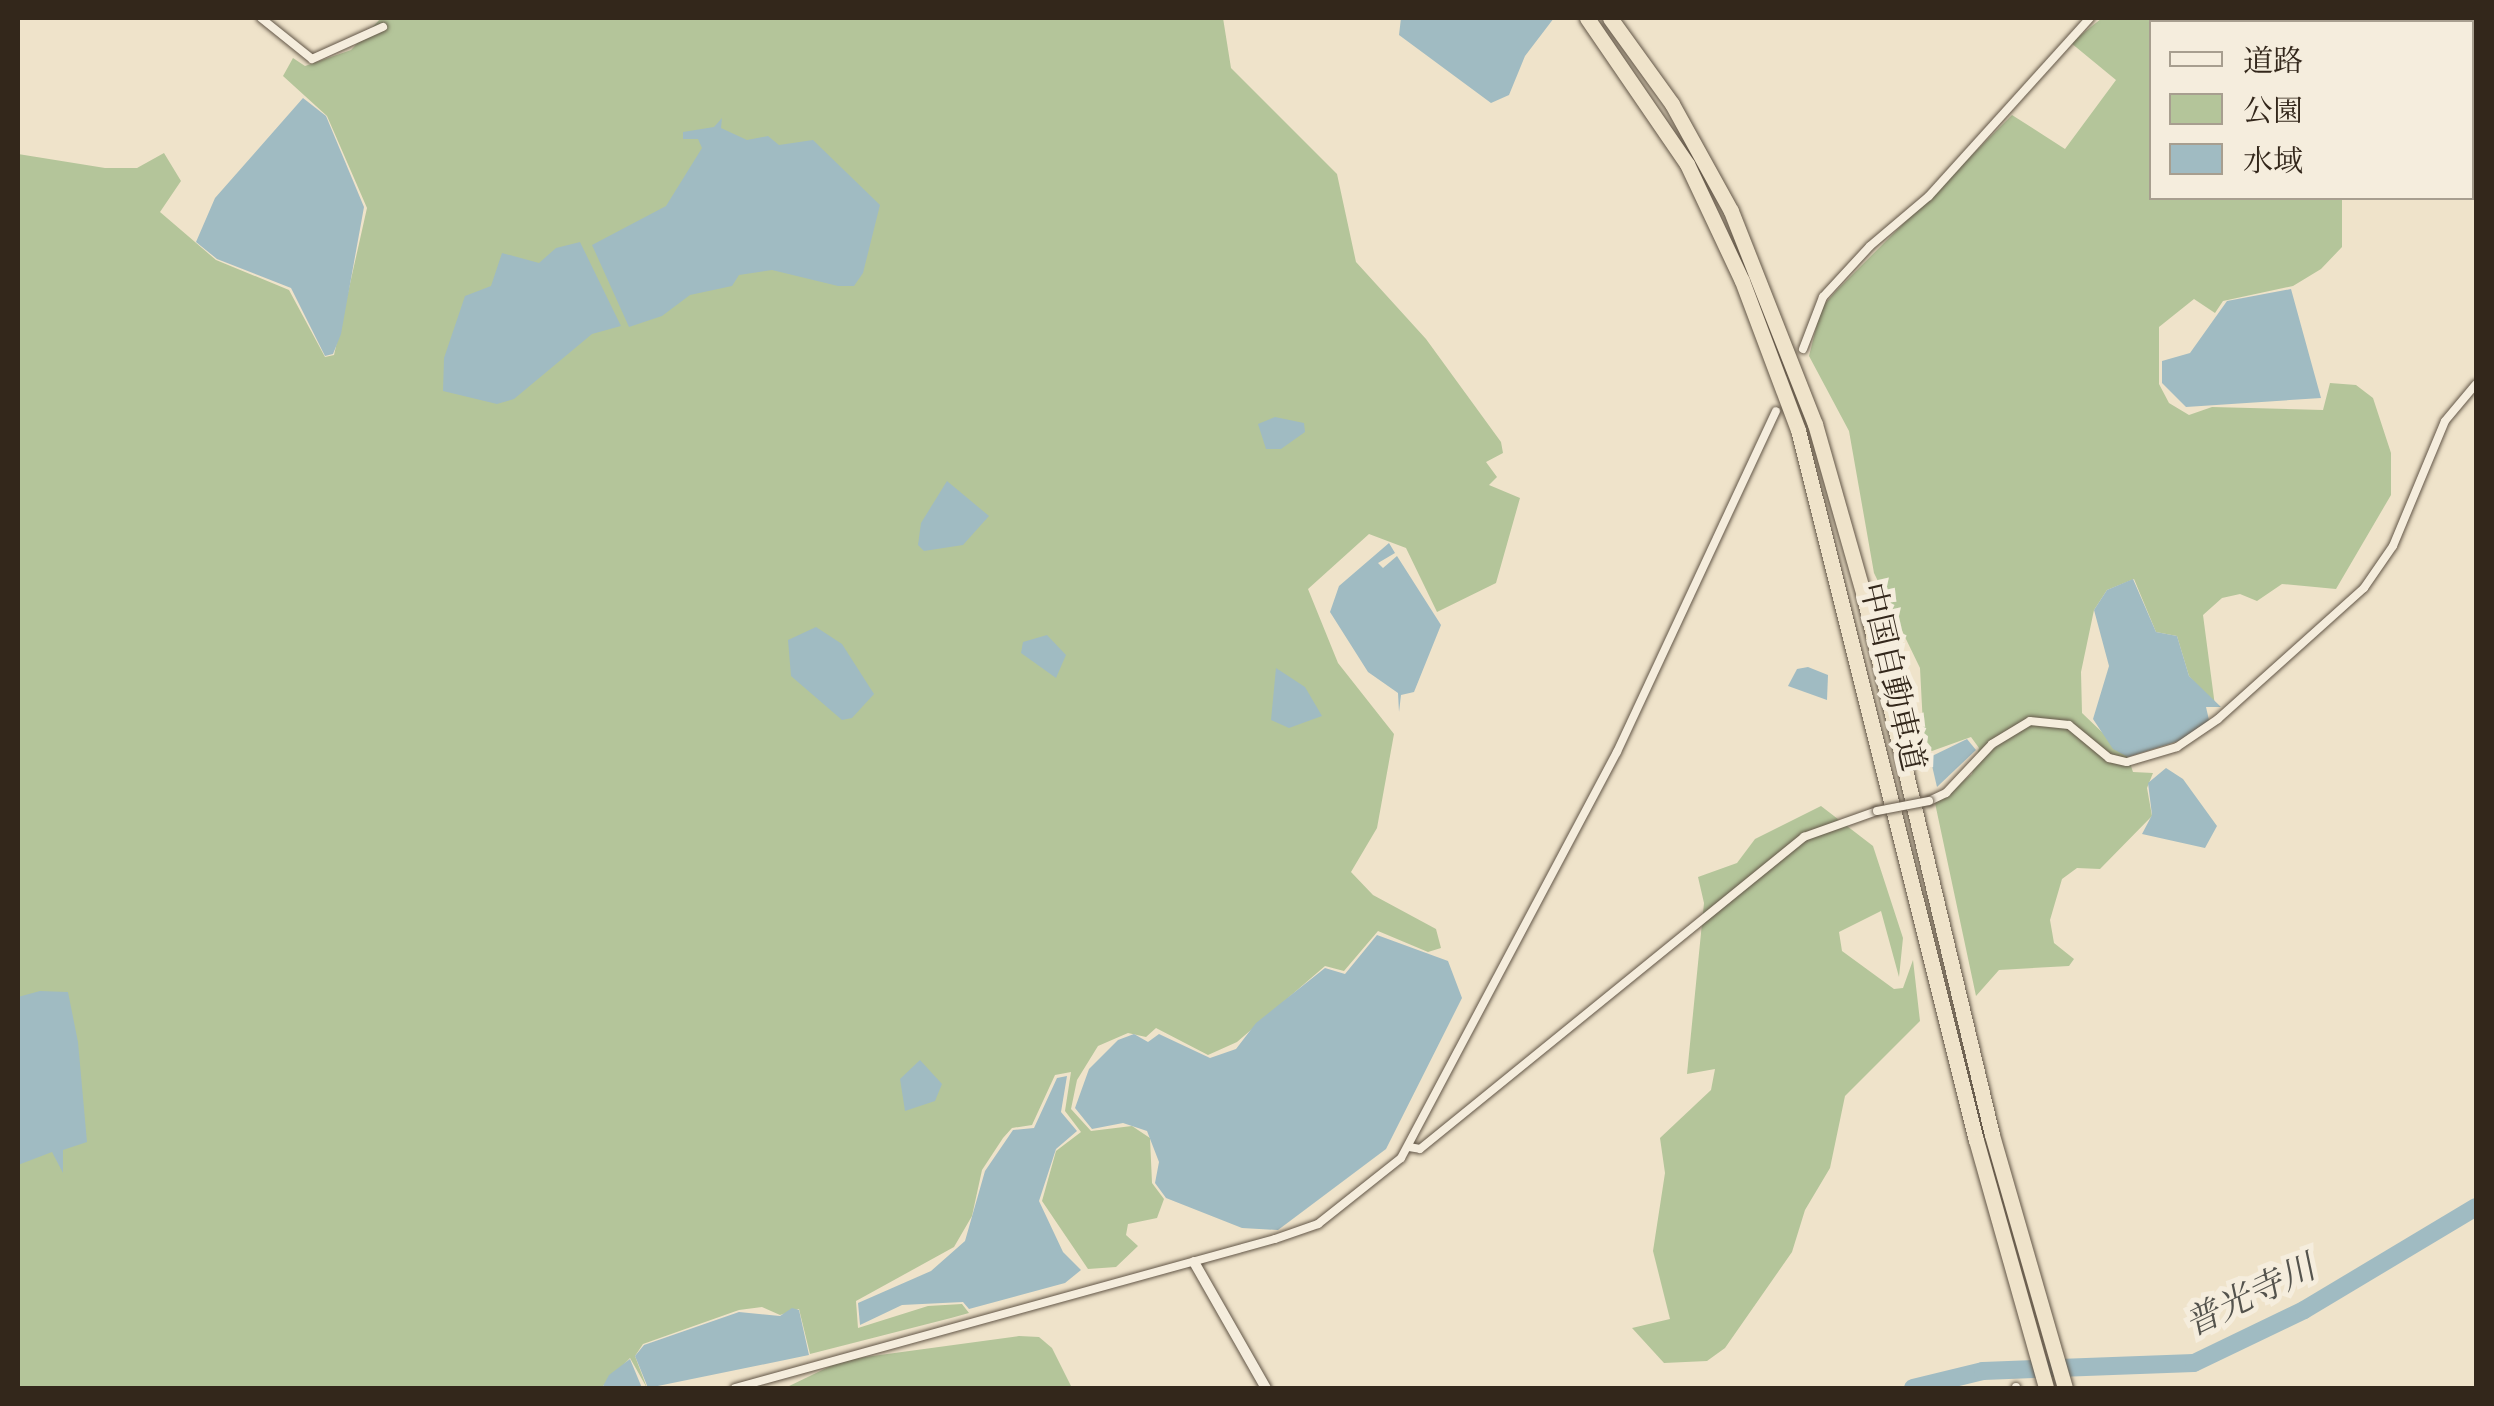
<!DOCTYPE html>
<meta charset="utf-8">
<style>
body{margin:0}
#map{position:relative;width:2494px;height:1406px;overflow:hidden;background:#efe3ca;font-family:Cardo,"Noto Serif JP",serif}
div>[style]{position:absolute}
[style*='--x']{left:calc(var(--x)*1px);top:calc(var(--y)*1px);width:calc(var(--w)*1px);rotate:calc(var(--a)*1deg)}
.green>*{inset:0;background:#b4c59a}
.water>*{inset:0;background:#a0bbc2}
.river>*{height:18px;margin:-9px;padding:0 9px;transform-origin:9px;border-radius:9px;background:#a0bbc2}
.roads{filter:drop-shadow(0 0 2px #625647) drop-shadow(0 0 2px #625647)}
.minor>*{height:8px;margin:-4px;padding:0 4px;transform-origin:4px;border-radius:4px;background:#f5eddd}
.tertiary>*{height:10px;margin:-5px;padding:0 5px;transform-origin:5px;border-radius:5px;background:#f5eddd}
.motorway>*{height:15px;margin:-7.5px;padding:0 7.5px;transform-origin:7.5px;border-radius:7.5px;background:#efe3ca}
.bridges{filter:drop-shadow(0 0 2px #625647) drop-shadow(0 0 2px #625647)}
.minor-bridge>*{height:8px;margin:-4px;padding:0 4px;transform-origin:4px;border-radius:4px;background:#f5eddd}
span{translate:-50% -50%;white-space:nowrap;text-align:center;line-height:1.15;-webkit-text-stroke:10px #f5eddd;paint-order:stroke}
.street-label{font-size:32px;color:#33271b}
.water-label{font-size:35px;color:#54534d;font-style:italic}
.frame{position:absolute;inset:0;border:20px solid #33271b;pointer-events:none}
.legend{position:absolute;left:2149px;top:20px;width:325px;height:180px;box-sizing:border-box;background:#f5eddd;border:2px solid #a79e8f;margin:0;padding:12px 18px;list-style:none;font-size:30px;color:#33271b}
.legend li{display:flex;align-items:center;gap:20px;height:50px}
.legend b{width:50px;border:2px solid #a79e8f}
</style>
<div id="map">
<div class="green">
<div style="clip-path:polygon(381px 18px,1223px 18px,1231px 68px,1337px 174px,1356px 262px,1426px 339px,1501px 442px,1503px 453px,1486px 462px,1497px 477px,1489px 485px,1520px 498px,1496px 583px,1437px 612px,1406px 548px,1369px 534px,1308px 589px,1338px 663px,1394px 734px,1377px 828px,1351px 872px,1373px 895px,1436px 929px,1441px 948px,1428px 952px,1378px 931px,1344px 971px,1325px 966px,1237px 1042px,1208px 1055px,1156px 1028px,1146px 1037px,1128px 1033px,1098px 1046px,1077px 1080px,1071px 1109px,1091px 1131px,1132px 1126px,1150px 1138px,1152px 1183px,1164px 1199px,1157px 1218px,1128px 1224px,1126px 1235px,1138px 1246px,1116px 1267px,1088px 1269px,1042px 1201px,1056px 1151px,1081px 1132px,1065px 1111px,1071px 1072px,1055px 1075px,1032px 1125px,1012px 1128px,1003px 1138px,982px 1170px,972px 1216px,954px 1247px,856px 1301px,858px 1328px,928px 1306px,962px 1304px,969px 1313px,951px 1318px,810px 1354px,799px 1309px,780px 1315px,762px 1307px,739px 1310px,643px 1344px,635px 1356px,647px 1388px,630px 1358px,601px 1388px,18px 1388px,18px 154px,105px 168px,137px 168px,164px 153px,181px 181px,160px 212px,216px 260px,289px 290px,325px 357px,334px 355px,367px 208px,327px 116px,283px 76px,293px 58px,305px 66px,351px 50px)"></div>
<div style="clip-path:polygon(2102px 18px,2391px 18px,2392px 22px,2152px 22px,2152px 198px,2342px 198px,2342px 247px,2321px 269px,2293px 286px,2223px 301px,2215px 313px,2194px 299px,2159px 327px,2159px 384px,2169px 403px,2189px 415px,2212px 407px,2323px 410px,2330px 383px,2356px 385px,2373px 398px,2391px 453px,2391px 495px,2336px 589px,2282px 584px,2257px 601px,2240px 594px,2222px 598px,2203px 615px,2215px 706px,2189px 676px,2177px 636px,2156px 632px,2134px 579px,2107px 590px,2094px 610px,2081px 672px,2082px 713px,2128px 757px,2133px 772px,2153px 773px,2147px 788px,2152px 816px,2100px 869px,2077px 868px,2062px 879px,2050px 920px,2054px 943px,2074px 959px,2069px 966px,1999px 970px,1976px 996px,1935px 803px,1972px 774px,1979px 748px,1971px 737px,1932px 751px,1924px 745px,1920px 668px,1874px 573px,1849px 431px,1809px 356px,1821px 308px,1836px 291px,2012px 115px,2065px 149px,2116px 80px,2071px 43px)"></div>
<div style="clip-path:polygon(1821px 806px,1873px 846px,1903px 938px,1899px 977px,1881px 911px,1839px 932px,1842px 951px,1894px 989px,1903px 988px,1913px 960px,1920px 1021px,1845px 1096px,1830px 1168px,1805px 1210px,1792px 1252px,1725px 1348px,1707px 1361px,1664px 1363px,1632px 1328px,1670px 1319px,1653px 1251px,1665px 1173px,1660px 1138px,1711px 1090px,1715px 1069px,1687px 1074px,1704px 903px,1698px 877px,1737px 863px,1755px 839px)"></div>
<div style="clip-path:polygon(1019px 1336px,1039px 1337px,1052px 1348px,1072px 1388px,785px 1388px,843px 1360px)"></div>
</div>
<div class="water">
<div style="clip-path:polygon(1401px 18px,1554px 18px,1525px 56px,1509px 95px,1491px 103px,1399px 35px)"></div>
<div style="clip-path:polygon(303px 98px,326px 116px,364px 207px,341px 334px,333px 354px,325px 356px,291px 288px,217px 259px,196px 242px,215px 198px)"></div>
<div style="clip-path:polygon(722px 118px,721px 128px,747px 140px,768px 136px,779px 145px,813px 140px,880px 205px,863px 273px,854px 286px,838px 286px,772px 270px,739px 275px,732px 286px,690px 295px,662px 316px,629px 327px,592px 245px,666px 206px,702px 148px,698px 139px,683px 139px,683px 132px,714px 127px)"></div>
<div style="clip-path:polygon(580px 242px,621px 326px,592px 334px,514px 399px,497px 404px,443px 391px,444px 358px,465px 296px,491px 286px,502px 253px,539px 263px,556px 248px)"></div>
<div style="clip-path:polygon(2291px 289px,2321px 398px,2186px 407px,2162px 383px,2162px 361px,2190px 353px,2227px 301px)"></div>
<div style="clip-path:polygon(1275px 417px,1304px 423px,1305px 432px,1281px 449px,1266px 449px,1258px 424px)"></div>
<div style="clip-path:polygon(947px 481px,989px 516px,963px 545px,924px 551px,918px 545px,921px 523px)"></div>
<div style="clip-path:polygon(1389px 543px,1395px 553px,1378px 563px,1383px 568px,1397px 556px,1441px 625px,1414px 692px,1401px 695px,1399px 712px,1398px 693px,1368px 672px,1330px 612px,1339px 586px)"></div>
<div style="clip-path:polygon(2133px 579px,2156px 632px,2177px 636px,2189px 676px,2221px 707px,2206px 707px,2209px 720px,2191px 737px,2128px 757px,2113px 749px,2093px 719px,2109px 666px,2094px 610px,2107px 590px)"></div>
<div style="clip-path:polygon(816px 627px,842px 644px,874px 694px,852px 718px,842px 720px,791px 676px,788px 640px)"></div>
<div style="clip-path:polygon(1047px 635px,1066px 655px,1056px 678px,1021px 653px,1023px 642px)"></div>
<div style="clip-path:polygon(1808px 667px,1828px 675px,1827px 700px,1788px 686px,1797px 669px)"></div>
<div style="clip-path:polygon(1276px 668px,1305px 687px,1322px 716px,1289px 728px,1271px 720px)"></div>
<div style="clip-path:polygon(1967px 739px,1976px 750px,1937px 787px,1930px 757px)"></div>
<div style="clip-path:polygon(2166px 768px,2183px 779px,2217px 826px,2205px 848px,2142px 834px,2152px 815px,2148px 783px)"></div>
<div style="clip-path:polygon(1377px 935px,1448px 961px,1462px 998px,1386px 1149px,1278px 1230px,1242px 1228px,1166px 1198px,1155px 1183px,1159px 1162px,1147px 1131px,1123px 1123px,1092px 1129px,1075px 1108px,1089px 1069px,1118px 1040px,1134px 1034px,1148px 1042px,1159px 1034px,1210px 1058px,1236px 1049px,1256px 1023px,1325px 968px,1345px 974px)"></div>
<div style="clip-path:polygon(40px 991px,68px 992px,78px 1042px,87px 1142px,63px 1150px,63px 1173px,52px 1152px,18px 1165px,18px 997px)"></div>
<div style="clip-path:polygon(920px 1060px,942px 1084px,935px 1101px,905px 1111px,900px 1079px)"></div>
<div style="clip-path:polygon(1067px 1076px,1061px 1112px,1077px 1131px,1056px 1149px,1039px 1201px,1063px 1252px,1081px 1270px,1065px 1283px,969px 1309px,963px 1302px,902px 1305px,860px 1325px,858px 1303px,931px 1271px,965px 1241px,985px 1171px,1013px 1130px,1034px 1128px,1057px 1078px)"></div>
<div style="clip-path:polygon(792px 1308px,799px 1310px,809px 1355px,648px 1388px,635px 1356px,644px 1345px,739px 1312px,780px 1316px)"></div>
<div style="clip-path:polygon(630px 1359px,642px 1388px,602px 1388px,609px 1375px)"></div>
</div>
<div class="river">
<div style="--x:1913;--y:1388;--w:72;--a:-13.7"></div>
<div style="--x:1983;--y:1371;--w:211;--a:-2.2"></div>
<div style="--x:2194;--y:1363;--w:122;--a:-25.7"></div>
<div style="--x:2304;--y:1310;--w:200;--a:-30.9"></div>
</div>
<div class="roads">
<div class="minor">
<div style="--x:261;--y:18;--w:65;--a:38.8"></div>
<div style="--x:312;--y:59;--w:78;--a:-24.3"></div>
<div style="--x:1803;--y:349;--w:56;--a:-69"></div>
<div style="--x:1823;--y:297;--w:69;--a:-47.3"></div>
<div style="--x:1870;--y:246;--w:77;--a:-40.3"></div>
<div style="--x:1929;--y:196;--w:240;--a:-47.9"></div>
<div style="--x:1929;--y:801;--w:19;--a:-25"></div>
<div style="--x:1946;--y:793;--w:67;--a:-46.8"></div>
<div style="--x:1992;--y:744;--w:44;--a:-31.2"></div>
<div style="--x:2030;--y:721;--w:39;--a:6"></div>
<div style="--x:2069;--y:725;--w:52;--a:39.5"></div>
<div style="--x:2109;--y:758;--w:18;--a:13"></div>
<div style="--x:2127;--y:762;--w:52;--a:-16.7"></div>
<div style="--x:2177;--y:747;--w:50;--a:-34.3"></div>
<div style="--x:2218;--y:719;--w:196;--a:-41.9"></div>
<div style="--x:2364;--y:588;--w:51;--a:-55.4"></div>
<div style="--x:2393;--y:546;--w:135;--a:-67.4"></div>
<div style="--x:2445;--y:421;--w:48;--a:-50"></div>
<div style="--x:1409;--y:1147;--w:11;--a:10"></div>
<div style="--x:1420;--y:1149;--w:495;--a:-39.1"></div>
<div style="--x:1804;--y:837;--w:77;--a:-19.6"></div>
<div style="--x:2016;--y:1387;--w:1;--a:90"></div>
<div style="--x:735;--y:1388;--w:560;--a:-15.43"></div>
<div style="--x:1275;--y:1239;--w:46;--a:-19.2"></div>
<div style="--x:1318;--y:1224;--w:106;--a:-38.5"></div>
<div style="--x:1401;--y:1158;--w:460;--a:-62"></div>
<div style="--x:1617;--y:752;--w:376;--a:-65"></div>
</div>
<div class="tertiary">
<div style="--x:1194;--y:1262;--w:145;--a:60.3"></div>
</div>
<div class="motorway">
<div style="--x:1587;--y:18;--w:177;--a:55.6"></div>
<div style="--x:1687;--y:164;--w:129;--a:64.8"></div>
<div style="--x:1742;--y:281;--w:159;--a:69.4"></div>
<div style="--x:1798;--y:430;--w:732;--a:75.93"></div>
<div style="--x:1976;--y:1140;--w:258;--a:74.2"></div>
<div style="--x:1610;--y:18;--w:106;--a:54.2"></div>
<div style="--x:1672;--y:104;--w:122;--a:61.1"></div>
<div style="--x:1731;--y:211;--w:229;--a:68.5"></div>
<div style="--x:1815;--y:424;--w:176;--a:74.1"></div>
<div style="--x:1863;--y:593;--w:557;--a:76.61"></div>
<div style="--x:1992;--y:1135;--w:263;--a:73.9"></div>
</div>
</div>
<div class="bridges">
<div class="minor-bridge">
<div style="--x:1877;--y:811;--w:53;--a:-10.9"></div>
</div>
</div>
<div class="street-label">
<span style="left:1892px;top:677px;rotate:77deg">中国自動車道</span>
</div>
<div class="water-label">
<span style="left:2250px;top:1296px;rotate:-26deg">普光寺川</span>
</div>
<div class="frame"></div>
<ul class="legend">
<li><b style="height:12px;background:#f5eddd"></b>道路</li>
<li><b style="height:28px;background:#b4c59a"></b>公園</li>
<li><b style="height:28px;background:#a0bbc2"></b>水域</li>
</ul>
</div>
